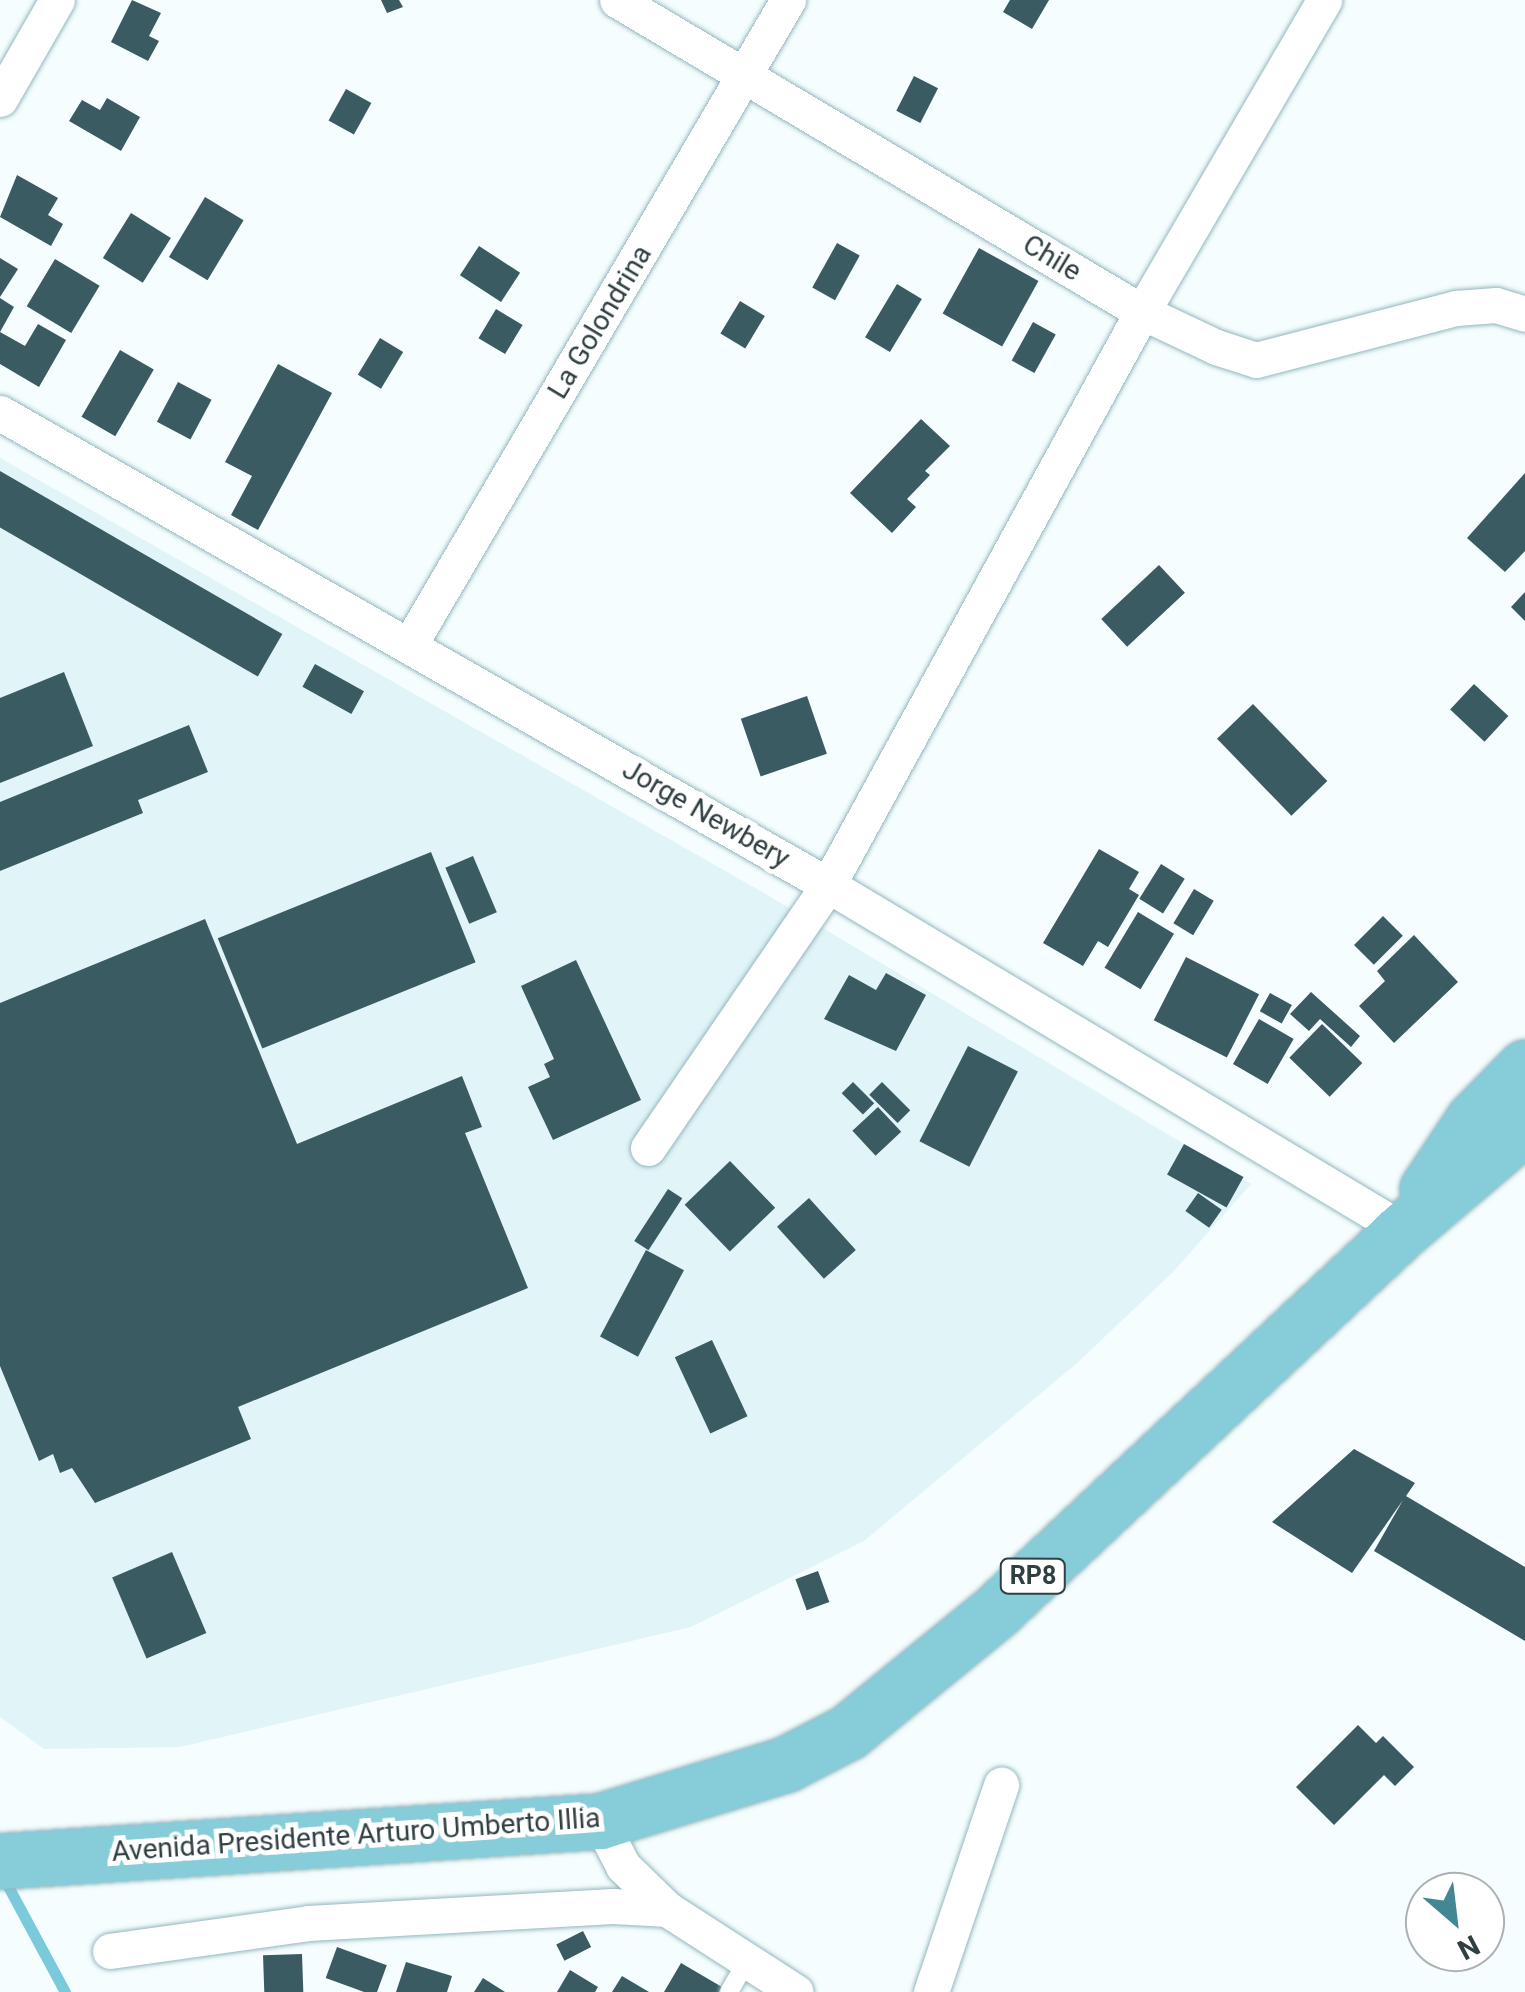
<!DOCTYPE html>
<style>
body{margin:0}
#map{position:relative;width:1525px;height:1992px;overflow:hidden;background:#f5fdfe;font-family:Roboto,sans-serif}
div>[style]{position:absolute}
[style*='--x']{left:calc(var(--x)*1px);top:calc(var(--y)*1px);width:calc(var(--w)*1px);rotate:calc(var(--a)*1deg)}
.built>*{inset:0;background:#e1f4f8}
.stream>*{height:11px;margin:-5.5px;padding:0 5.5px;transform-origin:5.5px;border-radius:5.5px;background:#7acadb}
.building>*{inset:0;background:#3a5b62;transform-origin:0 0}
.roads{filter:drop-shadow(0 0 2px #93b7be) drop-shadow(0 0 2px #93b7be)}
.service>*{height:18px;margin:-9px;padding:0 9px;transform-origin:9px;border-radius:9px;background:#fff}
.minor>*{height:35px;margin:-17.5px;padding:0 17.5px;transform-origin:17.5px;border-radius:17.5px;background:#fff}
.primary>*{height:55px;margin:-27.5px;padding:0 27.5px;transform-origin:27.5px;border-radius:27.5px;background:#86cdd9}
span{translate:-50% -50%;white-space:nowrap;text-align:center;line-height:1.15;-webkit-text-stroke:10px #fff;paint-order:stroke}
.shield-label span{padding:2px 8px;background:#fff;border:2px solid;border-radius:8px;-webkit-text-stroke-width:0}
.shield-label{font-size:25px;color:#303f42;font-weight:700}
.street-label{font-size:28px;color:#303f42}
.north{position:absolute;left:1405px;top:1872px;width:100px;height:100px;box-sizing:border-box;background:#fff;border:2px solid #acb2b3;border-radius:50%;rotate:152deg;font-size:28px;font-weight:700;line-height:40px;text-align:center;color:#303f42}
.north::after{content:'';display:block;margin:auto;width:35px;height:45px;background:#438795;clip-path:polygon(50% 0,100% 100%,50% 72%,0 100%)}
</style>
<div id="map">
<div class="built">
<div style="clip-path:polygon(0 458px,764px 893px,1251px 1184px,1173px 1272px,1076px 1364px,864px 1541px,691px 1627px,180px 1747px,44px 1749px,0 1717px)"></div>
</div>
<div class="stream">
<div style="--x:2;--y:1875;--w:133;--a:61.7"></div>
</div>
<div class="building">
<div style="clip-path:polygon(132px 0,161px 13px,149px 36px,159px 41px,148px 61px,111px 42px)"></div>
<div style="clip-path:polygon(381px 0,399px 0,403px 7px,387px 13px)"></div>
<div style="clip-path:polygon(1010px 0,1049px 0,1032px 29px,1003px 12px)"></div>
<div style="left:914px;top:76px;width:27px;height:39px;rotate:27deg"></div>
<div style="left:346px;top:89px;width:29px;height:36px;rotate:29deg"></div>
<div style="clip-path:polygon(107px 98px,140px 117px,121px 151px,69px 121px,82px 100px,100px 110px)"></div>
<div style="clip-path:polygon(17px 175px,58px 198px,48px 215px,63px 224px,51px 246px,0 217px)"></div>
<div style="left:205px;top:197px;width:45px;height:70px;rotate:31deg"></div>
<div style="left:131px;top:213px;width:47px;height:53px;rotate:32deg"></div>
<div style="left:837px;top:243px;width:26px;height:51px;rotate:29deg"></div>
<div style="left:479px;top:246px;width:49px;height:35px;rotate:33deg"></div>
<div style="left:979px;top:248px;width:68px;height:75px;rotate:29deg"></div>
<div style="clip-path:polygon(0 258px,18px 269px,0 297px)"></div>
<div style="left:55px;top:259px;width:52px;height:55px;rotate:31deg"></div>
<div style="left:897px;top:284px;width:29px;height:62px;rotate:31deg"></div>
<div style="clip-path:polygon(0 298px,14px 307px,0 332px)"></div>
<div style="left:740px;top:301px;width:29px;height:38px;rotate:31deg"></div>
<div style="left:496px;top:309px;width:31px;height:34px;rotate:31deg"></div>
<div style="left:1033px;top:322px;width:26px;height:44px;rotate:29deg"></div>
<div style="clip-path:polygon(38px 324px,66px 340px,39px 387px,0 364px,0 332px,25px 346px)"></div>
<div style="left:380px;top:338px;width:27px;height:43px;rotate:31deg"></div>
<div style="left:120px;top:350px;width:39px;height:77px;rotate:30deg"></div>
<div style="clip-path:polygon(278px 364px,332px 393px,258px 530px,231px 515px,252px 476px,225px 462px)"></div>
<div style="left:178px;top:382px;width:38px;height:45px;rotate:28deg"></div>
<div style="clip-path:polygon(921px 419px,950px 446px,925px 471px,930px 475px,907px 499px,916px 507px,892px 533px,850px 493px)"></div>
<div style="left:0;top:471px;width:326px;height:49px;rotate:30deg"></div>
<div style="clip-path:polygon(1525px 473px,1525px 551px,1505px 572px,1467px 538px)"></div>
<div style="left:1159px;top:565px;width:38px;height:79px;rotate:47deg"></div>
<div style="clip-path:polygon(1525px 592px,1525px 621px,1511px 607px)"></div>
<div style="left:315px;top:664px;width:56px;height:26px;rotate:29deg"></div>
<div style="clip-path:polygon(64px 672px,93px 746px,0 783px,0 698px)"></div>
<div style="left:1474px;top:684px;width:47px;height:35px;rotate:43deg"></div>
<div style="left:807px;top:696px;width:61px;height:70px;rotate:71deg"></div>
<div style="left:1253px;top:704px;width:107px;height:50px;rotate:46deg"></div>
<div style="clip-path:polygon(189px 725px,208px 772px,138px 800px,143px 813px,0 871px,0 802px)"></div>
<div style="clip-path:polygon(1099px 849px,1139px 872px,1129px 889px,1139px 895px,1108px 947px,1098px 941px,1083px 966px,1043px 943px)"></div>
<div style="left:431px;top:852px;width:119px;height:230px;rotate:68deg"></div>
<div style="left:473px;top:856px;width:61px;height:30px;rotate:67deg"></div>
<div style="left:1161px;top:864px;width:28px;height:41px;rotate:32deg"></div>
<div style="left:1194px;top:889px;width:23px;height:40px;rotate:31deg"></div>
<div style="left:1138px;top:912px;width:42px;height:65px;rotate:31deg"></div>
<div style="left:1383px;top:916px;width:28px;height:41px;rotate:45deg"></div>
<div style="clip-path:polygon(205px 919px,297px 1144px,462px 1076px,482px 1127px,465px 1133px,528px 1288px,238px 1407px,251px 1439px,95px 1503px,72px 1468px,60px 1473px,53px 1454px,39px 1461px,0 1366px,0 1003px)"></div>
<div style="clip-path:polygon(1414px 935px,1458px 982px,1394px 1043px,1359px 1006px,1385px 981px,1377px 971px)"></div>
<div style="left:1186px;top:957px;width:82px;height:71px;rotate:27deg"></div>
<div style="clip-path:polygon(576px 960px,641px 1100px,553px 1140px,528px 1087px,550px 1077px,544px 1064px,554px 1059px,521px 986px)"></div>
<div style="clip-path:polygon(886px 973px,926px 995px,896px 1051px,824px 1019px,849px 975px,876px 990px)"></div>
<div style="clip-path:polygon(1311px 992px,1360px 1036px,1351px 1047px,1320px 1019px,1309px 1031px,1290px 1014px)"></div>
<div style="left:1270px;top:993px;width:25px;height:21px;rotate:29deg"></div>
<div style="left:1259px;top:1019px;width:40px;height:52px;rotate:30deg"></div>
<div style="left:1322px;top:1024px;width:56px;height:47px;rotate:44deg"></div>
<div style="left:968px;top:1046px;width:56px;height:107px;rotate:27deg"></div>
<div style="left:853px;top:1082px;width:30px;height:16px;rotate:45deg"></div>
<div style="left:882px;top:1082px;width:40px;height:18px;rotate:45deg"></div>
<div style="left:878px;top:1107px;width:34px;height:35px;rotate:47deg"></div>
<div style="left:1184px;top:1144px;width:68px;height:35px;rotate:29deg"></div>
<div style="left:730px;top:1161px;width:65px;height:63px;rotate:46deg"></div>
<div style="left:668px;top:1189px;width:17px;height:62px;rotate:33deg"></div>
<div style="left:1198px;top:1193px;width:29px;height:22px;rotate:35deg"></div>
<div style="left:809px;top:1198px;width:70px;height:43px;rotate:48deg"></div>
<div style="left:646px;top:1250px;width:43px;height:98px;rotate:28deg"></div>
<div style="left:712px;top:1340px;width:84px;height:41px;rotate:65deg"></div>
<div style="clip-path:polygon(1354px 1449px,1415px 1483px,1406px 1496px,1525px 1567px,1525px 1641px,1374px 1551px,1403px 1500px,1352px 1573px,1272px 1522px)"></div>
<div style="left:172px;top:1552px;width:88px;height:65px;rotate:67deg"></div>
<div style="left:818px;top:1571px;width:33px;height:24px;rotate:70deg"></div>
<div style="clip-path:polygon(1358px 1725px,1376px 1743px,1383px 1736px,1414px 1767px,1395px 1786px,1384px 1775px,1334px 1825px,1296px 1787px)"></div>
<div style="left:583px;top:1931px;width:18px;height:30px;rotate:63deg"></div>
<div style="left:337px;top:1947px;width:53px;height:33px;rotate:20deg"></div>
<div style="left:302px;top:1954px;width:38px;height:39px;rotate:88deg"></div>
<div style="clip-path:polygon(406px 1962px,452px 1976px,447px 1992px,396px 1992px)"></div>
<div style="clip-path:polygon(681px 1963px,722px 1987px,719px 1992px,664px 1992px)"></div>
<div style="clip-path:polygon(570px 1970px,598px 1987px,595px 1992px,557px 1992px)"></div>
<div style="clip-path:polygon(622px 1976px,649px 1992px,612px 1992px)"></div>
<div style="clip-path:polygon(483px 1978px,505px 1992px,474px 1992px)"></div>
</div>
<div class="roads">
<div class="service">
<div style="--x:729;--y:1992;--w:34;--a:-60"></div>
</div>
<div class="minor">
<div style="--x:617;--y:0;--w:611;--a:30.72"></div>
<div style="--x:1142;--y:312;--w:82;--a:25.3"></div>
<div style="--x:1216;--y:347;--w:42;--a:18"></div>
<div style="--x:1256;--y:360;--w:207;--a:-14.6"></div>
<div style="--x:1456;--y:308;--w:40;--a:-4.3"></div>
<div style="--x:1496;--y:305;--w:30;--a:17"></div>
<div style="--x:0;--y:99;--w:114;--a:-60.1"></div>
<div style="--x:0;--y:413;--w:953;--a:29.69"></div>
<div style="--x:828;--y:885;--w:671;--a:30.96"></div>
<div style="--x:410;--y:644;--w:747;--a:-59.59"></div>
<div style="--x:648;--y:1148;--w:319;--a:-55.6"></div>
<div style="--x:828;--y:885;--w:653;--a:-61.28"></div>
<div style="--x:1142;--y:312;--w:361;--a:-59.7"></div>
<div style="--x:600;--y:1821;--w:51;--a:62.9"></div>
<div style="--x:623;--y:1866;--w:62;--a:44.3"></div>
<div style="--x:667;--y:1909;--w:153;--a:32.8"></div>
<div style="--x:110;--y:1951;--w:200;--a:-8"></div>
<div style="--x:308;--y:1923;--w:305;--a:-3.2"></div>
<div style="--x:613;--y:1906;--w:54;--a:3.2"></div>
<div style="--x:931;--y:1992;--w:219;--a:-71.3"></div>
</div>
<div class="primary">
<div style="--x:1427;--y:1189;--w:83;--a:-56.3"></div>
<div style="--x:1473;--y:1120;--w:74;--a:-45.5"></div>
<div style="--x:0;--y:1861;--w:601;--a:-3.81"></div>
<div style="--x:600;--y:1821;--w:195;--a:-17"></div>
<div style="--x:786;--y:1764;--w:70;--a:-27.3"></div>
<div style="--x:848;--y:1732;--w:188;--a:-39.2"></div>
<div style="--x:994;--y:1613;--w:560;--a:-43.12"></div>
<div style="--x:1403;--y:1230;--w:160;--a:-40.4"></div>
</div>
</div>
<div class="shield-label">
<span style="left:1033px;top:1576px">RP8</span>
</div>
<div class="street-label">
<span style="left:1052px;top:258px;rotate:31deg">Chile</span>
<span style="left:600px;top:322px;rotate:-59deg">La Golondrina</span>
<span style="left:706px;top:814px;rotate:30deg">Jorge Newbery</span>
<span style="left:356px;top:1835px;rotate:-4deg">Avenida Presidente Arturo Umberto Illia</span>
</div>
<div class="north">N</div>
</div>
